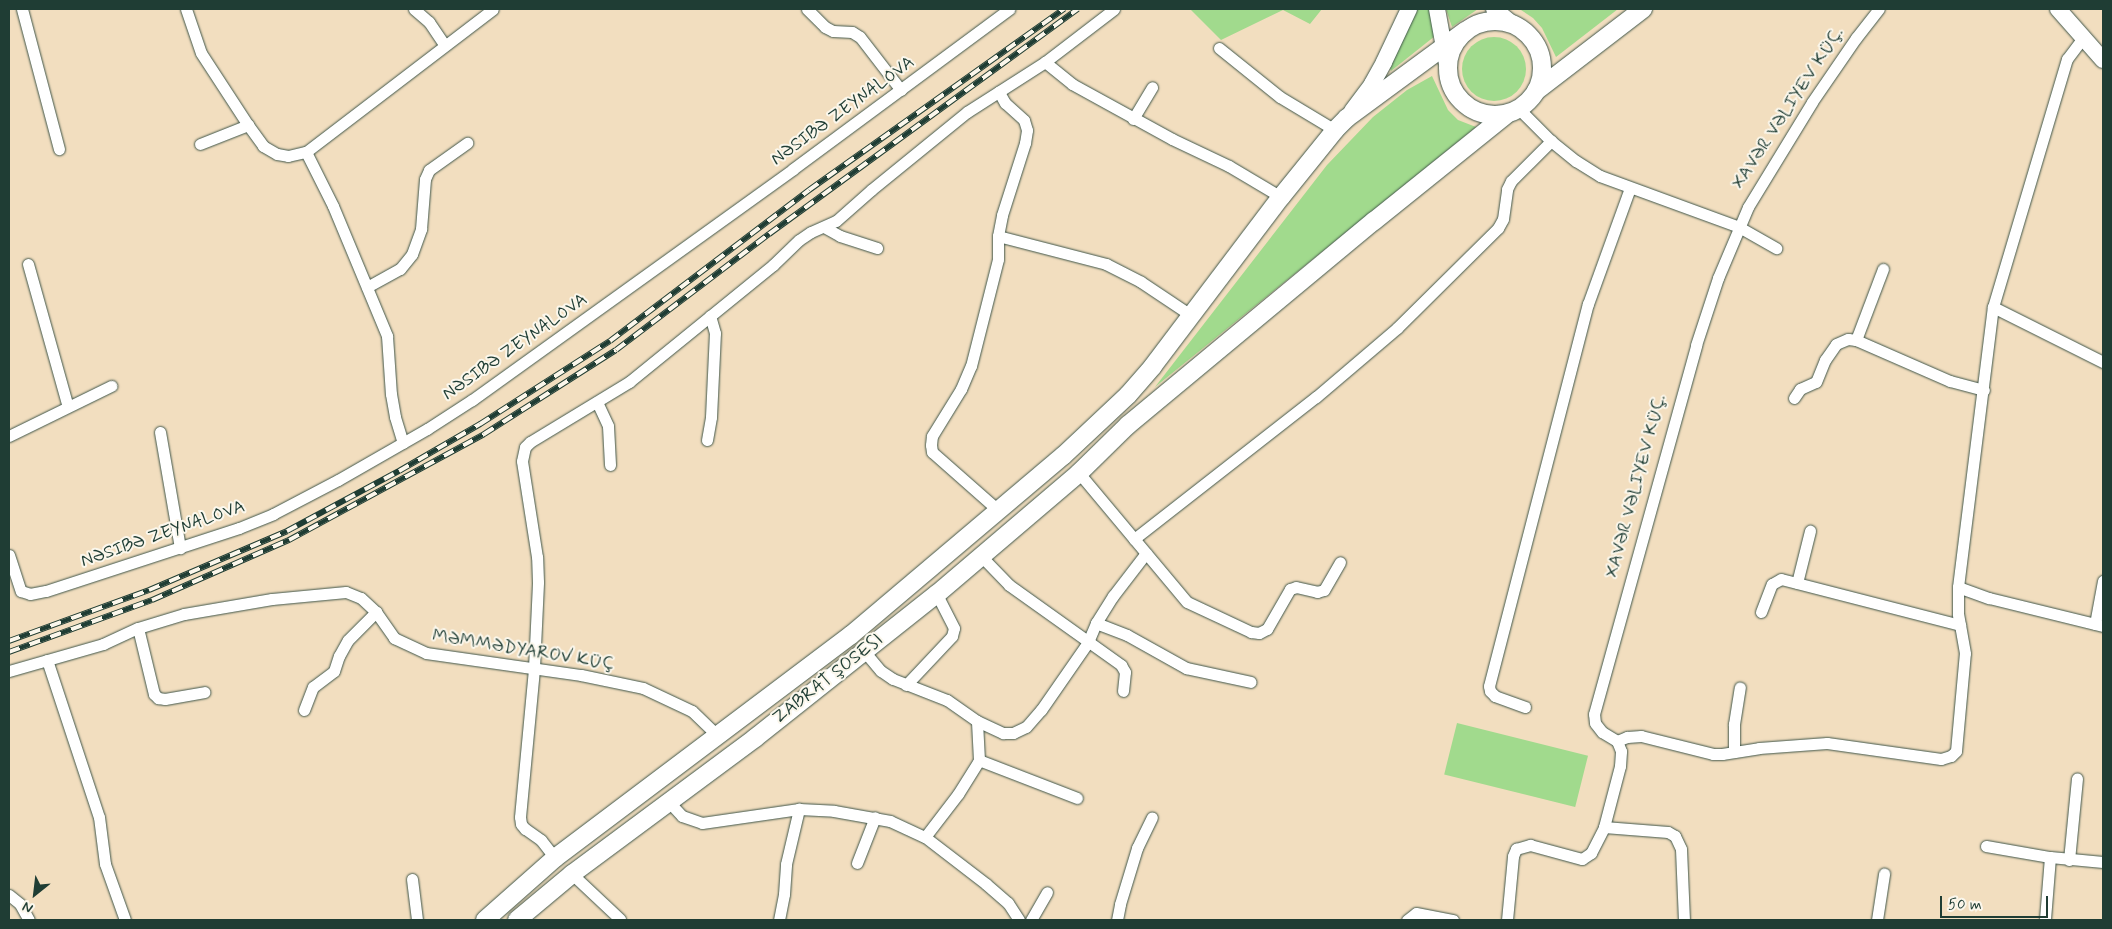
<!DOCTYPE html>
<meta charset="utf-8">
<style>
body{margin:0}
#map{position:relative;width:2112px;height:929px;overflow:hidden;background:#f2debf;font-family:Mynerve,sans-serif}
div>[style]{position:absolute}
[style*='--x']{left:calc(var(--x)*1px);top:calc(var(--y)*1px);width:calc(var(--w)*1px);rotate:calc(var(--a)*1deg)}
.green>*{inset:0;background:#a1da8d;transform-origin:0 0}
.round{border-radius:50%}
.roads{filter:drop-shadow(0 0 1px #3f5549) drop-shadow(0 0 1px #3f5549)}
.street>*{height:11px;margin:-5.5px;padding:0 5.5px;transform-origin:5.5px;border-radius:5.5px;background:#fff}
.secondary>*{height:16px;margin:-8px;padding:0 8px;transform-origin:8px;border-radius:8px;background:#fff}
.primary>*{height:18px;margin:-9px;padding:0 9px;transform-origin:9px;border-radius:9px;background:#fff}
.primary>.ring{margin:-9px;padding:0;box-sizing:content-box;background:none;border:18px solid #fff;border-radius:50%}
.rail>*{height:5.5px;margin-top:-2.75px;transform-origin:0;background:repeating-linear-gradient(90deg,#fbf7ec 0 11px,#1f3d34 0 22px);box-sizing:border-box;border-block:1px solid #1f3d34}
span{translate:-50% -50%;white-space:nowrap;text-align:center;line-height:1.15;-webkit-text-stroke:4px #fbf7ec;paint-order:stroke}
.street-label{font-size:18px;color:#1f3d34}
.frame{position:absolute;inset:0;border:10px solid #1f3d34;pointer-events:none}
.north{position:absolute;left:10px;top:869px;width:50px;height:50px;-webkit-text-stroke:4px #fbf7ec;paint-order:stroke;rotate:209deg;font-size:14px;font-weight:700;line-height:20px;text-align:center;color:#1f3d34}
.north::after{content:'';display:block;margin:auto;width:18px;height:22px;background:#1f3d34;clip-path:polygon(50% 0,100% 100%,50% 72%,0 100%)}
.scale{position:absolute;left:1940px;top:896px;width:108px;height:22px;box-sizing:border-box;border:2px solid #1f3d34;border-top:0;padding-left:6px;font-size:15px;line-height:18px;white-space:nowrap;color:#1f3d34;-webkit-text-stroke:4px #fbf7ec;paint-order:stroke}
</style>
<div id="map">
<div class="green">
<div style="clip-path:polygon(1190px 9px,1322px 9px,1310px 24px,1283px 10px,1221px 40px)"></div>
<div style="clip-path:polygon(1417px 9px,1430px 9px,1435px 36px,1391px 71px,1390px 68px)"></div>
<div style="clip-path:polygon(1446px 9px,1478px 9px,1452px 27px)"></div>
<div style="clip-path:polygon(1523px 9px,1618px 9px,1556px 57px,1542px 28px,1533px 18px,1521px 10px)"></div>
<div class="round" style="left:1462px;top:37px;width:64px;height:64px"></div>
<div style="clip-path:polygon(1432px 76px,1448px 110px,1458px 120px,1476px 127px,1155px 387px,1327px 165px,1373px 117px,1407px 90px)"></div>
<div style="left:1457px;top:723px;width:135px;height:53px;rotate:14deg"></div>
</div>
<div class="roads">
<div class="street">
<div style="--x:22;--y:9;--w:145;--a:75.2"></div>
<div style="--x:186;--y:9;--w:46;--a:71.2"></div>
<div style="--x:201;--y:53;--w:86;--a:56.9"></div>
<div style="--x:248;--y:125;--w:26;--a:54"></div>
<div style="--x:263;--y:146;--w:16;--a:30"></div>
<div style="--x:277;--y:154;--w:11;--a:10"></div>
<div style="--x:288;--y:156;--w:18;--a:-13"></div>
<div style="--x:306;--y:152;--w:60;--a:63.4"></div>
<div style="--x:333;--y:206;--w:141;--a:67.4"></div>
<div style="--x:387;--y:336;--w:58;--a:86.1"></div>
<div style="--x:391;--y:394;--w:23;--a:80"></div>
<div style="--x:395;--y:417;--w:27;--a:73"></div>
<div style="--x:414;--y:9;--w:20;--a:41"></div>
<div style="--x:429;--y:22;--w:27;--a:56"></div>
<div style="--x:807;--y:9;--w:25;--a:45"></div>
<div style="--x:825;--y:27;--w:9;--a:27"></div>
<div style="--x:833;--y:31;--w:19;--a:3"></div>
<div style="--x:852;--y:32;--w:9;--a:32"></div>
<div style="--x:860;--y:37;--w:67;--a:52.3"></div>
<div style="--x:1219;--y:48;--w:78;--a:38.8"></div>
<div style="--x:1280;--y:97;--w:64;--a:31"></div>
<div style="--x:1045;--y:62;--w:35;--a:39"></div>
<div style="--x:1072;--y:84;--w:114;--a:28.8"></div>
<div style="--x:1172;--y:139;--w:63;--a:25.3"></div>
<div style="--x:1229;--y:166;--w:61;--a:30.8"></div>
<div style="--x:1519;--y:109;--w:45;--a:45"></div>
<div style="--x:1551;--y:141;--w:32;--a:39"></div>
<div style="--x:1576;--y:161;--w:28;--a:32"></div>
<div style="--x:1600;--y:176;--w:148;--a:20.1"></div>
<div style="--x:1739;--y:227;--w:43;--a:29.6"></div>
<div style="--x:1133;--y:119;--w:37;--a:-59"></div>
<div style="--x:200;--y:144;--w:52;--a:-21.6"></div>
<div style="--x:306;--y:152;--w:235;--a:-37.4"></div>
<div style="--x:824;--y:227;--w:18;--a:29"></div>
<div style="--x:840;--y:236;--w:39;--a:18"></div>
<div style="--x:998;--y:236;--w:112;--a:14.5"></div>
<div style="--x:1106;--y:264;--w:39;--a:27"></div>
<div style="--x:1141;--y:282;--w:61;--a:33.7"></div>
<div style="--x:28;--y:264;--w:148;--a:74.4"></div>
<div style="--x:367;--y:287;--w:38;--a:-29"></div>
<div style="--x:400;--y:269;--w:19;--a:-51"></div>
<div style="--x:412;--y:254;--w:27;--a:-70"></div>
<div style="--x:421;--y:229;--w:50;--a:-85.4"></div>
<div style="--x:425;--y:179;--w:10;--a:-66"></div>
<div style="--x:429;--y:170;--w:47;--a:-35.4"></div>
<div style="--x:1993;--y:307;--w:123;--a:26.6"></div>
<div style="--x:1856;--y:340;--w:76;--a:-69.2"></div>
<div style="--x:1794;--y:398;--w:11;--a:-56"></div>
<div style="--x:1800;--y:389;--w:17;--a:-24"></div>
<div style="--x:1816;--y:382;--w:24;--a:-68"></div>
<div style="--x:1825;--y:360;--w:19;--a:-55"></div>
<div style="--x:1836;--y:344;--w:13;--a:-23"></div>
<div style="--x:1848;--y:339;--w:8;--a:7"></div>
<div style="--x:1856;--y:340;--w:103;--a:23.6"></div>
<div style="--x:1950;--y:381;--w:35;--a:15"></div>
<div style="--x:597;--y:402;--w:26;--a:65"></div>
<div style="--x:608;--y:426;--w:39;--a:87"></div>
<div style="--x:160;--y:432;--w:118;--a:80.2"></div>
<div style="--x:9;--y:436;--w:114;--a:-26.1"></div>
<div style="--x:707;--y:440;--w:23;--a:-80"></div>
<div style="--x:711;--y:417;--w:84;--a:-87.3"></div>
<div style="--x:715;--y:333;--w:18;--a:-106"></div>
<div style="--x:1079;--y:473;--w:168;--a:50.1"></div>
<div style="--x:1187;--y:602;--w:71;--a:25.1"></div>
<div style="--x:1251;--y:632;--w:8;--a:7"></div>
<div style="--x:1259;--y:633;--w:9;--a:-27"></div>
<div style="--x:1267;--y:629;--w:46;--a:-60.1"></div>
<div style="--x:1290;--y:589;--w:6;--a:-18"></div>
<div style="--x:1296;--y:587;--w:22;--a:13"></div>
<div style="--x:1317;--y:592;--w:7;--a:-16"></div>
<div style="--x:1324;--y:590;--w:32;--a:-60"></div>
<div style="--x:999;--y:511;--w:89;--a:-138.6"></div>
<div style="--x:932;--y:452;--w:7;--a:-98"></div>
<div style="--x:931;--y:445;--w:9;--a:-84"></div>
<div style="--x:932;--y:436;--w:55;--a:-58.3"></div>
<div style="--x:961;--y:389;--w:25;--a:-67"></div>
<div style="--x:971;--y:366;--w:110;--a:-75.8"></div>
<div style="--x:998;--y:259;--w:23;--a:-90"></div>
<div style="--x:998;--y:236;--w:21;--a:-79"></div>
<div style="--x:1002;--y:215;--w:76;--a:-72.3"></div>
<div style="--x:1025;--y:143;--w:13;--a:-81"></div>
<div style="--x:1027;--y:130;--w:10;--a:-107"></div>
<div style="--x:1024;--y:120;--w:25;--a:-138"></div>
<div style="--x:1005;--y:103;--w:13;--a:-119"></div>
<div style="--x:1134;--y:539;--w:231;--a:-38"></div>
<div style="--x:1316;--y:397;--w:106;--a:-40.4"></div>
<div style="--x:1397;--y:328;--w:142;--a:-44.7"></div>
<div style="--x:1498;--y:228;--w:10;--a:-61"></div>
<div style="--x:1503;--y:219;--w:30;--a:-82"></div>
<div style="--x:1507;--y:189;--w:9;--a:-63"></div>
<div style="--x:1511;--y:181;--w:57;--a:-45"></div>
<div style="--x:9;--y:555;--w:38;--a:72"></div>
<div style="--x:21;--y:591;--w:9;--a:18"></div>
<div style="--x:30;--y:594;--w:16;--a:-11"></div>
<div style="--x:46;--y:591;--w:203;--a:-18.1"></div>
<div style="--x:239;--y:528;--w:37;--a:-22"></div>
<div style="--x:273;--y:514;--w:73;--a:-27.6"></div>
<div style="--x:338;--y:480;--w:103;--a:-29.8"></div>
<div style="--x:427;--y:429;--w:54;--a:-32.8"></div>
<div style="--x:472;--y:400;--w:395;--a:-35.7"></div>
<div style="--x:793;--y:169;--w:269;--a:-36.5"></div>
<div style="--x:982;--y:557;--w:39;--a:46"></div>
<div style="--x:1009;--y:585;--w:138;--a:35.5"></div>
<div style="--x:1121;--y:665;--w:8;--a:60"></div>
<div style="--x:1125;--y:672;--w:19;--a:96"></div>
<div style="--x:1797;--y:583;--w:54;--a:-76"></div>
<div style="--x:1958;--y:587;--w:33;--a:20"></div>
<div style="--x:1989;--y:598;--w:117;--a:13.8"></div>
<div style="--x:1761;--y:612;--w:30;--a:-69"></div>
<div style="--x:1772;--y:584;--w:10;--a:-29"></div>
<div style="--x:1781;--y:579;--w:185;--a:14.4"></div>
<div style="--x:1096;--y:623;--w:33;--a:21"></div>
<div style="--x:1127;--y:635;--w:68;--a:29.2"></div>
<div style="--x:1186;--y:668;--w:66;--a:12.2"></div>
<div style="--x:2095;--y:624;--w:44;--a:-79.5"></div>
<div style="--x:138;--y:628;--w:68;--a:76.4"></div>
<div style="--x:154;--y:694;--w:6;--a:45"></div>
<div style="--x:158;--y:698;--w:7;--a:8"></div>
<div style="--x:165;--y:699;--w:40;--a:-10"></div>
<div style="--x:864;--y:651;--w:26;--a:50"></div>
<div style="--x:881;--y:671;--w:14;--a:34"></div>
<div style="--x:893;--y:679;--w:58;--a:21.3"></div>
<div style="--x:947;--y:700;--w:37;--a:35"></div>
<div style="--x:977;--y:721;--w:29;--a:25"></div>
<div style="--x:1003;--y:733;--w:10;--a:0"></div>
<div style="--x:1013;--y:733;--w:14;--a:-25"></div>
<div style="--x:1026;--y:727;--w:23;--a:-49"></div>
<div style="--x:1041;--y:710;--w:83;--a:-55.3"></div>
<div style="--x:1088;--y:642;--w:21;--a:-67"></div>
<div style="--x:1096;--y:623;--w:32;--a:-58"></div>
<div style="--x:1113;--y:596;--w:54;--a:-52.5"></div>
<div style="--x:47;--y:660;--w:165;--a:71.7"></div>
<div style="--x:99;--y:817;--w:47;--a:82.7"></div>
<div style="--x:105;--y:864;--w:59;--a:70.3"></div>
<div style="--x:9;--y:671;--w:98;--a:-16"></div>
<div style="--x:103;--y:644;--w:38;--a:-25"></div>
<div style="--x:138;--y:628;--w:48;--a:-16.9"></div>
<div style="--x:184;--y:614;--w:89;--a:-9.7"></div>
<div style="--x:272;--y:599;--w:74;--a:-5.4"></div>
<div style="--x:346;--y:592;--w:16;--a:22"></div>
<div style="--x:361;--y:598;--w:21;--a:43"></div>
<div style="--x:376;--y:612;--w:32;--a:55"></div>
<div style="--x:394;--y:638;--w:35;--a:25"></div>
<div style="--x:426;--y:653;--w:157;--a:8.1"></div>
<div style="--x:581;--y:675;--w:63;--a:11.8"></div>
<div style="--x:643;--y:688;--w:54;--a:25.1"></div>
<div style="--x:692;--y:711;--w:36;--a:44"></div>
<div style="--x:906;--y:685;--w:67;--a:-46.8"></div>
<div style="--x:952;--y:636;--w:8;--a:-76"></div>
<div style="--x:954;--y:628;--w:38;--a:-117"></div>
<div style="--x:1525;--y:707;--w:32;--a:-160"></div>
<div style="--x:1495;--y:696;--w:7;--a:-135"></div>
<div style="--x:1490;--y:691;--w:5;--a:-101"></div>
<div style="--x:1489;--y:686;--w:395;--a:-75.5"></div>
<div style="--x:1588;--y:304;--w:123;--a:-70.1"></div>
<div style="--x:304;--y:710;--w:25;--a:-69"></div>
<div style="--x:313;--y:687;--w:26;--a:-37"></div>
<div style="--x:334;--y:671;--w:16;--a:-72"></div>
<div style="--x:339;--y:656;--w:18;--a:-61"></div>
<div style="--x:348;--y:640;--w:40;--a:-45"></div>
<div style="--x:1617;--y:741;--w:11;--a:-22"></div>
<div style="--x:1627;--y:737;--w:14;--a:-4"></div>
<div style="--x:1641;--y:736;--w:74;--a:14"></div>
<div style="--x:1713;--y:754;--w:9;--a:0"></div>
<div style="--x:1722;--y:754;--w:37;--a:-9"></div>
<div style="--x:1759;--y:748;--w:68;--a:-4.2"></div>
<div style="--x:1827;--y:743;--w:115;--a:8"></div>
<div style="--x:1941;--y:759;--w:10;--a:-17"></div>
<div style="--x:1951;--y:756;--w:7;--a:-45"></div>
<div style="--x:1956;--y:751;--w:98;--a:-84.8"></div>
<div style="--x:1965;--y:653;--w:39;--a:-100"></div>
<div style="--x:1958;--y:615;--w:28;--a:-90"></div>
<div style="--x:1958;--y:587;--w:282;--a:-82.9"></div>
<div style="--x:1993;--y:307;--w:259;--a:-73.4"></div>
<div style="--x:2067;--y:59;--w:26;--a:-53"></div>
<div style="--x:1734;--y:752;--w:28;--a:-90"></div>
<div style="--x:1734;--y:724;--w:37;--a:-81"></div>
<div style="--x:979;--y:760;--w:105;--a:21.2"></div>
<div style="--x:669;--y:802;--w:19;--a:47"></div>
<div style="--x:682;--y:816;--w:21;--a:19"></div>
<div style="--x:702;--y:823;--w:98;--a:-8.2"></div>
<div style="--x:799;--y:809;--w:35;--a:3"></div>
<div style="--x:834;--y:811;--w:57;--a:10.1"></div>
<div style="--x:890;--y:821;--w:38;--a:25"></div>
<div style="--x:925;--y:837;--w:77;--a:37.6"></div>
<div style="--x:986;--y:884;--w:29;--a:41"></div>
<div style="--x:1008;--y:903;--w:20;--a:57"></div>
<div style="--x:1604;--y:827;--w:64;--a:4.5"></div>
<div style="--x:1668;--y:832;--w:8;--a:30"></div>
<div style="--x:1675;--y:836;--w:14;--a:65"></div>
<div style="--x:1681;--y:849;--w:71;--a:87.6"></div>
<div style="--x:925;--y:837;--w:54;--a:-52.5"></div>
<div style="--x:958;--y:794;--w:40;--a:-58"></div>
<div style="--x:979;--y:760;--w:39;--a:-93"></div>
<div style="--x:1986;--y:846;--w:65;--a:9.8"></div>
<div style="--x:2050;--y:857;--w:53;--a:5.4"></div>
<div style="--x:555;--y:858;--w:23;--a:-128"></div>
<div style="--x:541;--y:840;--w:19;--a:-145"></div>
<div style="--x:525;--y:829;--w:6;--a:-129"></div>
<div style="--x:521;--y:824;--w:7;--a:-98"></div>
<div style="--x:520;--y:817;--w:150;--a:-84.6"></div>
<div style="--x:534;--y:668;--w:86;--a:-87.3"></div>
<div style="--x:538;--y:582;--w:25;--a:-92"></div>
<div style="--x:537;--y:557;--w:97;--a:-98.9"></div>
<div style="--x:522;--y:461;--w:14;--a:-78"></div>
<div style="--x:525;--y:447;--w:7;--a:-45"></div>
<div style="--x:530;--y:442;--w:116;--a:-31.2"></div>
<div style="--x:629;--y:382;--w:186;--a:-39.1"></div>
<div style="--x:773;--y:265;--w:36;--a:-44"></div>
<div style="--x:799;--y:240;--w:14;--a:-34"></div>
<div style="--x:811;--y:232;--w:27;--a:-24"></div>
<div style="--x:836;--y:221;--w:47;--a:-41.5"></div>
<div style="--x:871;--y:190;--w:124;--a:-39.1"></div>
<div style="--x:967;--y:112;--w:93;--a:-32.7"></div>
<div style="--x:1045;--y:62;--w:87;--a:-37.5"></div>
<div style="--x:2069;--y:860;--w:82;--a:-84.4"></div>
<div style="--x:857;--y:863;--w:49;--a:-68.6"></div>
<div style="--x:572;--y:874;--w:66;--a:43.2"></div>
<div style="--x:412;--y:879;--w:41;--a:83"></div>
<div style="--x:9;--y:895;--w:14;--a:39"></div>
<div style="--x:20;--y:904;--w:18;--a:61"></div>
<div style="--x:2045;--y:919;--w:62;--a:-85.4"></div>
<div style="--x:779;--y:920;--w:26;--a:-79"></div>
<div style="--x:784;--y:894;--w:30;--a:-86"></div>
<div style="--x:786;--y:864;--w:57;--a:-76.7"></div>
<div style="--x:1031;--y:920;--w:32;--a:-60"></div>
<div style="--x:1117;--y:920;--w:16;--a:-79"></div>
<div style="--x:1120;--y:904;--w:59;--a:-73.1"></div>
<div style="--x:1137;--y:848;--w:34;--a:-64"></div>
<div style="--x:1407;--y:920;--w:11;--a:-38"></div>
<div style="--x:1416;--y:913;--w:38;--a:11"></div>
<div style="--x:1507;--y:920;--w:64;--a:-84.6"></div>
<div style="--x:1513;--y:856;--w:8;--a:-67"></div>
<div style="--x:1516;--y:849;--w:15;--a:-16"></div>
<div style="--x:1530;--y:845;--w:54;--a:15.1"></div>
<div style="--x:1582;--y:859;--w:11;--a:-34"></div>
<div style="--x:1591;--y:853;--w:29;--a:-63"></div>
<div style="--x:1604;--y:827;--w:63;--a:-75.3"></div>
<div style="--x:1620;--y:766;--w:15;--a:-86"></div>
<div style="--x:1621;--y:751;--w:11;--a:-112"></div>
<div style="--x:1617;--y:741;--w:17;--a:-149"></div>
<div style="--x:1602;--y:732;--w:11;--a:-128"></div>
<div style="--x:1595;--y:723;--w:9;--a:-96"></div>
<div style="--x:1594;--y:714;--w:383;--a:-74.5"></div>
<div style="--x:1696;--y:345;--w:71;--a:-71.8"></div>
<div style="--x:1718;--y:278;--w:77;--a:-67.1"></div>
<div style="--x:1748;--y:207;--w:123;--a:-58.6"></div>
<div style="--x:1812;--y:102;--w:78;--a:-55.5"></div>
<div style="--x:1856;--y:38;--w:37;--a:-52"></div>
<div style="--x:1877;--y:920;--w:47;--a:-81.3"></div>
</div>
<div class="secondary">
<div style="--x:1437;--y:9;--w:56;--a:79.7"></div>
<div style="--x:1494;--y:9;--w:26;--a:39"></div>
<div style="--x:2058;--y:9;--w:68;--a:48.6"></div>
<div style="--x:1352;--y:111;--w:34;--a:-53"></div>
<div style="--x:1372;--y:84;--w:25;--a:-61"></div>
<div style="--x:1384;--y:62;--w:59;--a:-64.7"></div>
</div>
<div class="primary">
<div class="ring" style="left:1448px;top:21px;width:76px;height:76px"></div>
<div style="--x:1536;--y:91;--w:135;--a:-37.5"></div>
<div style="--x:485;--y:920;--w:94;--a:-41.5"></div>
<div style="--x:555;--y:858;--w:371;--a:-37"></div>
<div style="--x:851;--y:635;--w:277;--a:-40.2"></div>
<div style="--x:1063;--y:456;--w:89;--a:-43.2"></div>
<div style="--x:1128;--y:395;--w:38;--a:-49"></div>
<div style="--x:1153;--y:366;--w:212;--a:-52.9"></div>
<div style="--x:1281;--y:197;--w:86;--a:-51.1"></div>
<div style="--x:1335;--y:130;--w:17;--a:-45"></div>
<div style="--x:1347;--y:118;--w:147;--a:-36.4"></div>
<div style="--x:517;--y:920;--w:72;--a:-39.9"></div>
<div style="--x:572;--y:874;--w:228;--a:-36.6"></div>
<div style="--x:755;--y:738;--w:232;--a:-38.4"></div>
<div style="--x:937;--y:594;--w:187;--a:-40.4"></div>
<div style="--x:1079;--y:473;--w:69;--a:-44.4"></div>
<div style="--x:1128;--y:425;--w:320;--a:-39.7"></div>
<div style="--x:1374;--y:221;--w:171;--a:-38.8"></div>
</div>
</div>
<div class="rail">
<div style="--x:9;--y:641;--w:149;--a:-20"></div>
<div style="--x:149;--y:590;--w:150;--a:-23.1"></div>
<div style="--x:287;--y:531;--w:127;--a:-28.2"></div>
<div style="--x:399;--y:471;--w:94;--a:-30.1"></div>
<div style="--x:480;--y:424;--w:154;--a:-32.6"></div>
<div style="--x:610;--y:341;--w:250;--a:-37.2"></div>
<div style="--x:809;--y:190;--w:313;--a:-35.4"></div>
<div style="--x:9;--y:652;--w:152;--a:-20"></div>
<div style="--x:152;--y:600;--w:150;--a:-23.7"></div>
<div style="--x:289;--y:540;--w:222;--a:-28.5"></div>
<div style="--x:484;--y:434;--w:156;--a:-32.5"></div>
<div style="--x:616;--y:350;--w:192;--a:-37.2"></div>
<div style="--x:769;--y:234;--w:382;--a:-36.1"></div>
</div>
<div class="street-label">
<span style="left:1788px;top:108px;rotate:-57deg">XAVƏR VƏLIYEV KÜÇ.</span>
<span style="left:843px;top:111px;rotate:-36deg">NƏSIBƏ ZEYNALOVA</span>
<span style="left:515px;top:347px;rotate:-35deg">NƏSIBƏ ZEYNALOVA</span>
<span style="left:1636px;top:486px;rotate:-75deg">XAVƏR VƏLIYEV KÜÇ.</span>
<span style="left:163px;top:534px;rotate:-19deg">NƏSIBƏ ZEYNALOVA</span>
<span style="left:523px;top:650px;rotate:9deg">MƏMMƏDYAROV KÜÇ</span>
<span style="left:828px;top:679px;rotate:-38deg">ZABRAT ŞOSESI</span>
</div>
<div class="frame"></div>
<div class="north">N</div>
<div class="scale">50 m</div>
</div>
